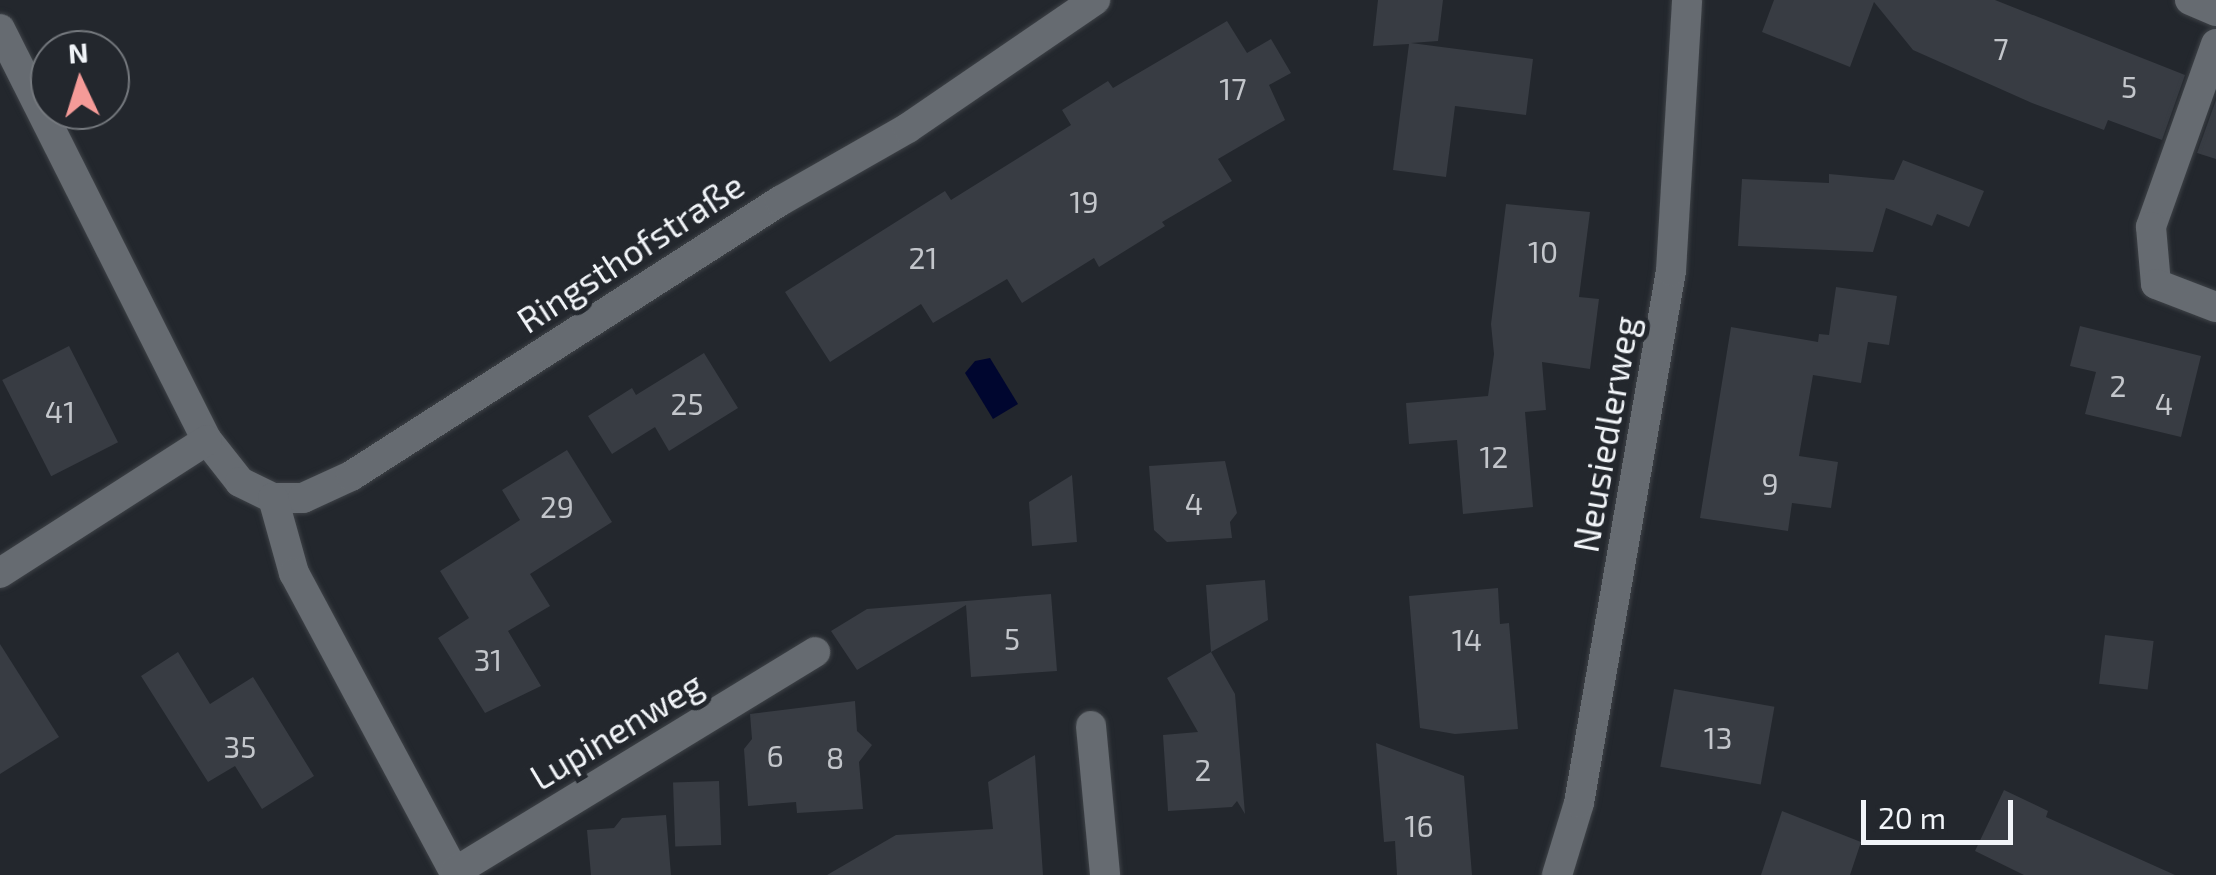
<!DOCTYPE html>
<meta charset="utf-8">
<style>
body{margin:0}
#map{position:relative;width:2216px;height:875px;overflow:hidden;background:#23272d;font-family:"Exo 2",sans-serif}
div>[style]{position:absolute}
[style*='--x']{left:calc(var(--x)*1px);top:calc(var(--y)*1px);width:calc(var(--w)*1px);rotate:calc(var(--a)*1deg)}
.water>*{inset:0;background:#00062f}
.building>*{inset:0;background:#383c43;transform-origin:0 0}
.roads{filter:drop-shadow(0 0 2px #3e4247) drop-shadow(0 0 2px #3e4247)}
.minor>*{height:30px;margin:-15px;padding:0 15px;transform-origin:15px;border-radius:15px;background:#666b71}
span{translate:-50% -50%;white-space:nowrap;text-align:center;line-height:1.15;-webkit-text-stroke:10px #23272d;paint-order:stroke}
.number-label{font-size:30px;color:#c3c6cb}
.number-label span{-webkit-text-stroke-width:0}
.street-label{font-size:35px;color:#f1f4f8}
.north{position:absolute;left:30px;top:30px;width:100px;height:100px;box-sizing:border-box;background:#23272d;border:2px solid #75797e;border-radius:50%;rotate:356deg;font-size:28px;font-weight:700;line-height:40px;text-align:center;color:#f1f4f8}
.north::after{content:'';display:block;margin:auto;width:35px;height:45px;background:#f59b98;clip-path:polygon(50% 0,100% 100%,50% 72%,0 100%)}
.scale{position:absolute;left:1861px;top:800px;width:152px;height:45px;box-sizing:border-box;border:5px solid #f1f4f8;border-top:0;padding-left:12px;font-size:30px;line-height:35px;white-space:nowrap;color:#f1f4f8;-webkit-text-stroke:8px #23272d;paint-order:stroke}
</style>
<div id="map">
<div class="water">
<div style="clip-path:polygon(990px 358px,1018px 404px,993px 419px,965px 373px,975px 361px)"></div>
</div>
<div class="building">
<div style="clip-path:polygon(1378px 0,1443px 0,1438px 41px,1411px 43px,1533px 59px,1526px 115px,1455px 106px,1446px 177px,1393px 170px,1409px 44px,1373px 46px)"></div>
<div style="clip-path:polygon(1774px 0,1995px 0,2185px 75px,2162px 140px,2108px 120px,2104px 130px,2032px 103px,1913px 50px,1874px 2px,1850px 67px,1762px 32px)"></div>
<div style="clip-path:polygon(1227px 21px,1247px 53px,1271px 39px,1291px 73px,1269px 85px,1285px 120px,1218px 159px,1232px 181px,1162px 222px,1165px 226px,1099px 267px,1094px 258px,1022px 303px,1007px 279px,933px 323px,921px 304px,830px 362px,785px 292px,945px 191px,951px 200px,1071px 125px,1062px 110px,1108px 81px,1113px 88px)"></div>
<div style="clip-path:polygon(2216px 100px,2216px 159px,2197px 153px)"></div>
<div style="clip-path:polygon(1903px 160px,1984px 191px,1969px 227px,1937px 214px,1932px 226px,1886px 208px,1873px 252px,1738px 246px,1742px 179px,1829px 183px,1829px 174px,1894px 180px)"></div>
<div style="clip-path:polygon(1506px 204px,1590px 212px,1579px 297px,1599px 299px,1590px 369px,1542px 362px,1546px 410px,1525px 412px,1533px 507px,1463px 514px,1457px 440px,1409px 444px,1406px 403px,1488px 396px,1494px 354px,1491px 324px)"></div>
<div style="clip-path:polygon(1836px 287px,1897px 296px,1889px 345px,1868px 342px,1861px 383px,1813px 375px,1799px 456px,1838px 462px,1831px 508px,1792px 503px,1788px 531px,1700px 518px,1731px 327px,1818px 342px,1819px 334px,1829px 335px)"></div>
<div style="clip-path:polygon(2080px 326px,2201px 356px,2181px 437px,2085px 414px,2096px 372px,2070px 366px)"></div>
<div style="left:69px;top:346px;width:108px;height:75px;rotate:63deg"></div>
<div style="clip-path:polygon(704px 353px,738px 408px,669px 451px,645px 410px,655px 427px,612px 454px,588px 416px,632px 388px,636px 395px)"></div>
<div style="clip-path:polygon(567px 450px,612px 522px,530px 574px,550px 606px,508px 631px,541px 686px,485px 713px,438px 638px,469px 618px,440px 571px,520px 520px,502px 490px)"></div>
<div style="clip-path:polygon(1225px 461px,1237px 513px,1230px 522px,1232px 538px,1167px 542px,1154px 530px,1149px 466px)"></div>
<div style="clip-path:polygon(1072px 475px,1077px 542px,1032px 546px,1029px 502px)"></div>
<div style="clip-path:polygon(1265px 580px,1268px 620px,1211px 652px,1206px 585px)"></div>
<div style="clip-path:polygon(1498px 588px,1500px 624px,1509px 623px,1518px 729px,1455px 734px,1420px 728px,1409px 596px)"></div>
<div style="clip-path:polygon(1051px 594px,1057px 671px,971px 677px,966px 605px,857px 670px,831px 631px,867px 609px)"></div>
<div style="left:2105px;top:635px;width:49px;height:49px;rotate:7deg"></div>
<div style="clip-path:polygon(0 644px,59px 737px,0 774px)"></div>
<div style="clip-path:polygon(178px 652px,210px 704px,253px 677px,314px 776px,262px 809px,235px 766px,208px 782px,141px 676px)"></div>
<div style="clip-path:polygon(1211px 652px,1235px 694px,1245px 814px,1237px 801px,1232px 807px,1168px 811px,1163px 735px,1198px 732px,1167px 678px)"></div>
<div style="left:1674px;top:689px;width:102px;height:79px;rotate:10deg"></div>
<div style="clip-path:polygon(855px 701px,857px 731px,872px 745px,859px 762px,863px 809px,797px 813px,796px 802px,748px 806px,744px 749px,752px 739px,750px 714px)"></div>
<div style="clip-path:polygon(1376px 743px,1464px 776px,1472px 875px,1397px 875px,1395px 841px,1384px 842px)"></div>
<div style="clip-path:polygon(1035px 755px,1043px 875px,827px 875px,896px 835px,993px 829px,988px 782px)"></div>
<div style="left:719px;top:781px;width:64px;height:46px;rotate:88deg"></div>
<div style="clip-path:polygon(2004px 790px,2048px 811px,2046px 817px,2175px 875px,2024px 875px,1975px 851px)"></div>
<div style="clip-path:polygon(1782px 811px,1861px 842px,1850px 875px,1761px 875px)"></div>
<div style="clip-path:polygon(666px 815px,671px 875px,591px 875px,587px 830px,614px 828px,622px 818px)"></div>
</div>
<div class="roads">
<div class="minor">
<div style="--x:2190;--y:0;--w:28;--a:23"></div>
<div style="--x:0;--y:29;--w:460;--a:63.3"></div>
<div style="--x:207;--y:440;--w:53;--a:51.8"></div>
<div style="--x:240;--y:482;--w:37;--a:26"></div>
<div style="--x:273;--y:498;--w:30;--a:0"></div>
<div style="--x:303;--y:498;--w:53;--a:-24.6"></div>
<div style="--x:351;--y:476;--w:510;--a:-32.66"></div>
<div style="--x:780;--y:201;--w:147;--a:-29.7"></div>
<div style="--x:908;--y:128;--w:227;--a:-34.4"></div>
<div style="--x:2216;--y:44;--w:194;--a:109.6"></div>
<div style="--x:2151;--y:227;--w:57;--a:85"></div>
<div style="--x:2156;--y:284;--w:64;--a:21"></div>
<div style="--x:273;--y:498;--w:78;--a:74.4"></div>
<div style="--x:294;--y:573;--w:343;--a:61.8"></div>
<div style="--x:0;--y:573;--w:246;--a:-32.7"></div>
<div style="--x:1091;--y:726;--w:150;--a:84.6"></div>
<div style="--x:455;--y:872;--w:422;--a:-31.4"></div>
<div style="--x:1557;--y:875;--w:75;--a:-73"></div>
<div style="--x:1579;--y:803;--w:540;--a:-80.19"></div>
<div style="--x:1671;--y:271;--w:271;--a:-86.6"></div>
</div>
</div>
<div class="number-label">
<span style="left:2001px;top:48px">7</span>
<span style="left:2129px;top:86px">5</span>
<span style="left:1233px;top:88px">17</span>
<span style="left:1084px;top:201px">19</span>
<span style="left:1543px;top:251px">10</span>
<span style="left:923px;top:257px">21</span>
<span style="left:2118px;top:385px">2</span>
<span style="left:687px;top:403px">25</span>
<span style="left:2164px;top:403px">4</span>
<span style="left:60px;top:411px">41</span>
<span style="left:1494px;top:456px">12</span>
<span style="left:1770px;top:483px">9</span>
<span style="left:1194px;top:503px">4</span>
<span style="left:557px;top:506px">29</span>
<span style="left:1012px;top:638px">5</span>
<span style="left:1467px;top:639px">14</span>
<span style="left:488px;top:659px">31</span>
<span style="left:1718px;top:737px">13</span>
<span style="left:240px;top:746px">35</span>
<span style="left:775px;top:755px">6</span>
<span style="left:835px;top:757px">8</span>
<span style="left:1203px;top:769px">2</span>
<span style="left:1419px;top:825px">16</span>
</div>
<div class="street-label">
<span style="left:630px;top:252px;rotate:-33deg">Ringsthofstraße</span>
<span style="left:1605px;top:434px;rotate:-80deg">Neusiedlerweg</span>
<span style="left:616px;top:730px;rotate:-31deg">Lupinenweg</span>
</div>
<div class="north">N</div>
<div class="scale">20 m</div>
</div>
